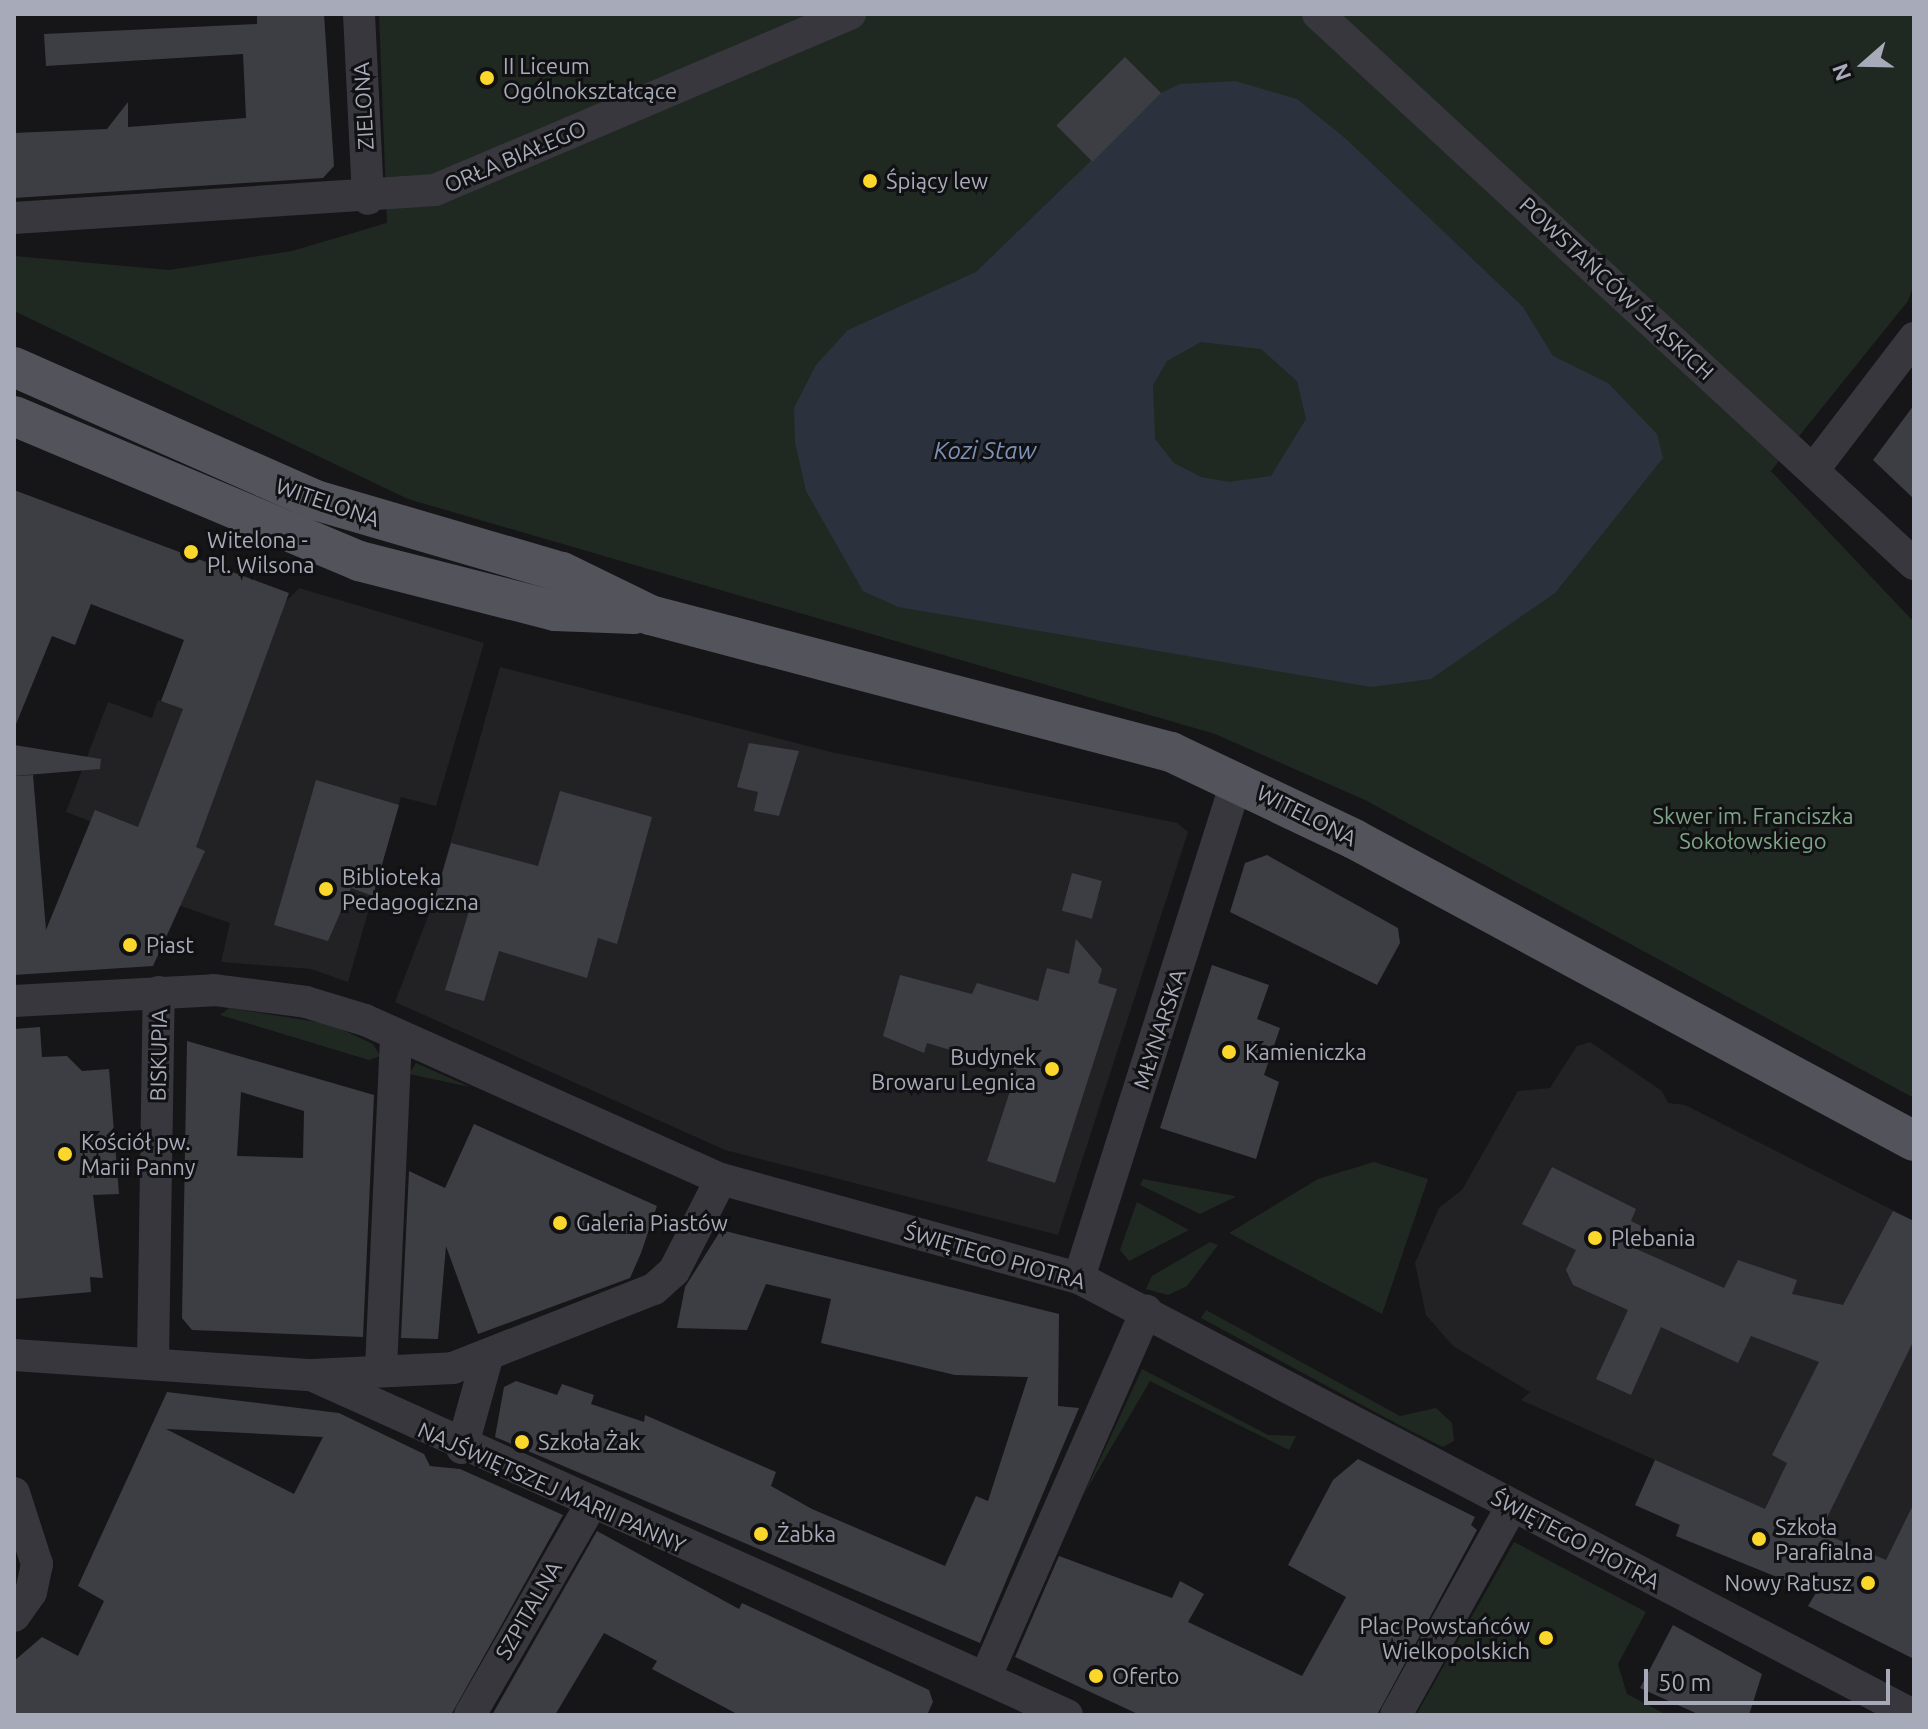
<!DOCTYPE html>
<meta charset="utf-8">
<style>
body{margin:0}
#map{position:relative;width:1928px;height:1729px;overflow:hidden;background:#161618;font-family:Ubuntu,sans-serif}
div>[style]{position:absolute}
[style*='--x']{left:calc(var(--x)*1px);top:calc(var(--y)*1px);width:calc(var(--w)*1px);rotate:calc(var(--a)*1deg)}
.built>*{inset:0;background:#222225}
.green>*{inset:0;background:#202822}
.water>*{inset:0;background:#2b323d}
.building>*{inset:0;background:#3d3e43;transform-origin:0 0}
.minor>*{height:32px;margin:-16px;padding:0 16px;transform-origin:16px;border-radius:16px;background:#37373d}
.major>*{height:40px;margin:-20px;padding:0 20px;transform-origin:20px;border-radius:20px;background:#53535c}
.dots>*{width:22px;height:22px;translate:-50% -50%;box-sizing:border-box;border:4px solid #111113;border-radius:50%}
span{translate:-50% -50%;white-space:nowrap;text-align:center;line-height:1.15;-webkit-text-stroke:6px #111113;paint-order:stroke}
.poi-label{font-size:22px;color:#a7aab9}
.left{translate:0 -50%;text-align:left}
.right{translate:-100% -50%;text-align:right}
.street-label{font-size:22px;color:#a7aab9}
.park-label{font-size:22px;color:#7da586}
.water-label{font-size:24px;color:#7c92b6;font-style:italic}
.frame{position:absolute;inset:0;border:16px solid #a7aab9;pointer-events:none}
.north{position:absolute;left:1824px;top:24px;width:80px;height:80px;-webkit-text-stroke:6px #111113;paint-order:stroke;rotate:250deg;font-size:22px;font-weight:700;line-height:32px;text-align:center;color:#a7aab9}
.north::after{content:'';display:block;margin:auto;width:28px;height:36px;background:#a7aab9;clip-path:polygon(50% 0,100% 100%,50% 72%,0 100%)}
.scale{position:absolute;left:1644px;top:1669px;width:246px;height:36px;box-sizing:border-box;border:4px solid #a7aab9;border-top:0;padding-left:10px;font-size:24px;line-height:28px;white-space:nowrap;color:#a7aab9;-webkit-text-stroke:6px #111113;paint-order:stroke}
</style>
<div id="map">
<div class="built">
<div style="clip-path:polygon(299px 588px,484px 643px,436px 806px,401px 797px,348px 982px,311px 969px,221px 962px,230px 923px,74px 869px,92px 822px,66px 812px,108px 702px,152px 718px,158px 700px,183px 708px)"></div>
<div style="clip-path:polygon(500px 667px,831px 752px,1177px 823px,1188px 832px,1058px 1235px,725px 1150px,395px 1002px,434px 901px)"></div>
<div style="clip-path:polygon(1590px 1042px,1662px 1091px,1668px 1103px,1685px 1105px,1914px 1221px,1914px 1659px,1808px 1606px,1816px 1593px,1676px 1536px,1679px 1524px,1635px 1505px,1655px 1460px,1521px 1400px,1530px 1392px,1453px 1346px,1426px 1315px,1415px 1263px,1439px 1208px,1462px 1190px,1518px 1091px,1550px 1088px,1577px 1046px)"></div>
</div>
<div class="green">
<div style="clip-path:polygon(379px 14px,1914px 14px,1914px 284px,1908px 301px,1771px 471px,1914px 622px,1914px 1098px,1365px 800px,1215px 734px,408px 499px,14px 311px,14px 256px,169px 270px,292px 251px,387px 223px)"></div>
<div style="clip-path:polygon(229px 1008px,330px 1024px,373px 1044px,380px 1056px,369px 1060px,220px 1015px)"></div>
<div style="clip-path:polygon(416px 1063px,470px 1087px,409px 1074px)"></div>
<div style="clip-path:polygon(1374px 1162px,1428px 1179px,1382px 1314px,1229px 1233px,1318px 1179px)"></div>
<div style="clip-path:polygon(1143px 1179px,1235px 1196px,1235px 1197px,1200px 1214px,1140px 1185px)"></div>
<div style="clip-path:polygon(1137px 1202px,1189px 1230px,1129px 1261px,1120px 1250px)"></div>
<div style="clip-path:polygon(1210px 1242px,1218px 1245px,1187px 1286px,1168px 1295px,1146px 1289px,1152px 1276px)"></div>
<div style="clip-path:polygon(1206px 1310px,1400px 1416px,1436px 1408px,1452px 1423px,1454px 1441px,1443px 1447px,1403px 1427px,1201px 1318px)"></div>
<div style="clip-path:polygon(1142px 1369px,1268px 1435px,1296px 1436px,1289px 1450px,1150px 1381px,1084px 1494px)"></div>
<div style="clip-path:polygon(1514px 1542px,1646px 1612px,1618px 1664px,1627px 1694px,1667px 1715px,1416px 1715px)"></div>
</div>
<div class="water">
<div style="clip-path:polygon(evenodd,1235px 81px,1297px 99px,1346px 139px,1523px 307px,1553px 356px,1608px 383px,1657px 434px,1663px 458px,1555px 593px,1431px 679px,1371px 687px,898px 607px,863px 591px,806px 491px,795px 442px,794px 408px,816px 365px,848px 330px,976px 272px,1161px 93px,1180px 84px,1235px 81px,1201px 342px,1261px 349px,1297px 381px,1306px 419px,1271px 476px,1229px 482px,1201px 477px,1174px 463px,1155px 439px,1153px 385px,1167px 361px,1201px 342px)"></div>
</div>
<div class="building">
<div style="clip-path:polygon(257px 14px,324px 14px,334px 166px,323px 178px,14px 198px,14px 133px,107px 129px,128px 102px,128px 127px,246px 118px,243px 54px,46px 66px,44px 34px,257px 24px)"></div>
<div style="left:1125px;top:57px;width:51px;height:97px;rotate:45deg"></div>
<div style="clip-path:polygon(1914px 405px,1914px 499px,1873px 460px)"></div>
<div style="clip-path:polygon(14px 490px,289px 593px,196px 847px,205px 851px,153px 966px,14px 975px,14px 776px,33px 775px,46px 930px,95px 810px,138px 827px,183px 709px,161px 701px,184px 640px,91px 604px,75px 645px,52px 636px,14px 729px)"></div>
<div style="clip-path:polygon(749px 743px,799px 751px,779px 816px,754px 811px,758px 792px,737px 787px)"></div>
<div style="clip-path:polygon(14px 745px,101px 759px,100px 769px,14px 776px)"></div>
<div style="clip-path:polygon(316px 780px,399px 805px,373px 896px,351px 888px,328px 941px,274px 925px)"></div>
<div style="clip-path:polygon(560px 791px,652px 817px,617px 944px,598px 938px,587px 978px,499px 951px,484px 1001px,445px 990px,469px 911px,434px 901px,451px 843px,538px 866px)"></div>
<div style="clip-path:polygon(1267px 855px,1398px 928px,1400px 943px,1377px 985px,1230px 912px,1245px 863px)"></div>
<div style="left:1072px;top:873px;width:31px;height:39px;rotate:15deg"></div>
<div style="clip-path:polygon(1076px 939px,1102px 969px,1098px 983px,1117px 989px,1055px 1183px,987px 1161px,1017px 1070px,927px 1043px,924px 1053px,883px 1036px,900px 975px,972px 994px,977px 983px,1038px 1001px,1047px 968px,1069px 974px)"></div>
<div style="clip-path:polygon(1212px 965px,1269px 985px,1257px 1019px,1280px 1028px,1264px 1075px,1279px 1082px,1256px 1159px,1160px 1128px)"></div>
<div style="clip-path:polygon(40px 1027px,42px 1057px,67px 1056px,82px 1071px,109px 1069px,119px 1194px,93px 1195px,103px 1278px,90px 1277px,91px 1292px,14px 1299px,14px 1029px)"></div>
<div style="clip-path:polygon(evenodd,187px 1041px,374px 1095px,363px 1337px,192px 1330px,182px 1318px,187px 1041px,241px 1092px,304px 1111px,303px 1158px,237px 1156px,241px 1092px)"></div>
<div style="clip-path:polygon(474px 1124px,657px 1206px,641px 1253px,630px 1278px,478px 1334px,446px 1246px,438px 1339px,401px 1338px,409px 1171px,445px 1188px)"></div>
<div style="clip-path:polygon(1552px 1167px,1636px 1209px,1631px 1221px,1643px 1227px,1632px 1247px,1724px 1288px,1738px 1260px,1797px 1280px,1792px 1294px,1843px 1305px,1893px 1211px,1914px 1221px,1914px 1340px,1820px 1532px,1886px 1560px,1914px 1503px,1914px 1659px,1808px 1606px,1816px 1593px,1676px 1536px,1680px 1525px,1635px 1505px,1655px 1460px,1765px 1509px,1787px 1463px,1772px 1455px,1819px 1362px,1751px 1336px,1738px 1363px,1661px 1327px,1631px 1395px,1596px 1379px,1628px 1310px,1573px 1285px,1566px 1270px,1576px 1250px,1522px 1224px)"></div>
<div style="clip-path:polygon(721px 1230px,1059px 1314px,1058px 1406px,1079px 1408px,980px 1643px,495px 1437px,504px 1387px,516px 1381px,557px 1395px,562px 1384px,594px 1395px,591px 1404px,644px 1422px,645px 1415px,776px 1472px,771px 1486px,812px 1509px,945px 1566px,976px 1496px,988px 1501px,1028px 1377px,955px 1375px,821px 1343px,831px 1299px,766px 1284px,747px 1330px,677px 1328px,685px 1287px)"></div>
<div style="clip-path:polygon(evenodd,167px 1392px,339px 1413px,424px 1454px,430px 1466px,460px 1469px,563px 1515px,451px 1715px,14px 1715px,14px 1661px,42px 1637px,78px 1656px,104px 1601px,78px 1586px,167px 1392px,166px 1429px,323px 1437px,294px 1494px,166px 1429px)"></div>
<div style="clip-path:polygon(1358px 1459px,1475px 1517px,1471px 1525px,1477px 1530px,1377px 1715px,1140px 1715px,1015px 1657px,1059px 1556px,1172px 1598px,1180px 1581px,1204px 1594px,1188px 1622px,1302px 1676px,1346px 1597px,1288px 1565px,1333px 1480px)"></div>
<div style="clip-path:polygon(597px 1531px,739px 1609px,742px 1603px,929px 1690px,933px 1702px,927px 1715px,739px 1715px,652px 1669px,657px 1661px,604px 1633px,555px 1715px,492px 1715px)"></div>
<div style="clip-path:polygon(1673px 1625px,1762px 1674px,1749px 1715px,1700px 1715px,1640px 1688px)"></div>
</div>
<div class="minor">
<div style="--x:359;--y:14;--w:185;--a:87.2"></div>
<div style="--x:1318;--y:14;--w:811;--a:42.7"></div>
<div style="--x:14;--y:218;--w:422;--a:-3.8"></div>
<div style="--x:435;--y:190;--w:451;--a:-23"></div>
<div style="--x:1814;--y:469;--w:165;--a:-52.6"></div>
<div style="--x:14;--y:1001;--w:200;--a:-3.1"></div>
<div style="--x:214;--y:990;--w:93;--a:7.4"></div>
<div style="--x:306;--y:1002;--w:62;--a:17"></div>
<div style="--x:365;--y:1020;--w:390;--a:24.1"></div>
<div style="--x:721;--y:1179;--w:371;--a:15.5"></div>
<div style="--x:1079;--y:1278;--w:942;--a:27.65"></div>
<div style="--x:1079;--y:1278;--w:522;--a:-72.4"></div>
<div style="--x:14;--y:1355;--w:298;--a:3.9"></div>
<div style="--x:311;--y:1375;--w:829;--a:24.22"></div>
<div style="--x:153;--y:1360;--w:368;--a:-89.1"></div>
<div style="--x:381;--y:1368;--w:334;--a:-87.4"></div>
<div style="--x:312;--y:1375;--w:141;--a:-2.8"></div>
<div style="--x:453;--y:1368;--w:216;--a:-21.5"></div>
<div style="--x:654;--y:1289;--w:27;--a:-42"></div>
<div style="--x:674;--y:1271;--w:103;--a:-62.9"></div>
<div style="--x:462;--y:1448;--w:93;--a:-74.5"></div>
<div style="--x:14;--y:1493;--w:75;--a:72.1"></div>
<div style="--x:37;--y:1564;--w:29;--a:102"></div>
<div style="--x:31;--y:1592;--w:29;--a:125"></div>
<div style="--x:986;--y:1676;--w:399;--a:-66.3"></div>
<div style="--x:470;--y:1715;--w:241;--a:-60.1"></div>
<div style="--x:1396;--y:1715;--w:239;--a:-61"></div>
</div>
<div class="major">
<div style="--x:14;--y:367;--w:329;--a:23.8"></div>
<div style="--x:315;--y:500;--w:257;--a:16.3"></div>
<div style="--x:562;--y:572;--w:98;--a:26"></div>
<div style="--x:650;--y:615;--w:539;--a:14.73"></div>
<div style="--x:1171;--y:752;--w:203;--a:25.4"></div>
<div style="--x:1354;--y:839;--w:636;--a:28.34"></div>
<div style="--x:14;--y:416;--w:374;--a:22.8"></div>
<div style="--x:359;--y:561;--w:202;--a:14.3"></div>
<div style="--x:555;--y:611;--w:79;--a:2.2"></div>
</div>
<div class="dots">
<div style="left:487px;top:78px;background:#fbd62b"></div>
<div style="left:870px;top:181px;background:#fbd62b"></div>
<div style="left:191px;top:552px;background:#fbd62b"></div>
<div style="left:326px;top:889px;background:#fbd62b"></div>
<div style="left:130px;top:945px;background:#fbd62b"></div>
<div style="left:1229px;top:1052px;background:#fbd62b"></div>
<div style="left:1052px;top:1069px;background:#fbd62b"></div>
<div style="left:65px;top:1154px;background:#fbd62b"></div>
<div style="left:560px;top:1223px;background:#fbd62b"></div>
<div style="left:1595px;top:1238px;background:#fbd62b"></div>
<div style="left:522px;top:1442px;background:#fbd62b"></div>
<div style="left:761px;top:1534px;background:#fbd62b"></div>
<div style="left:1759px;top:1539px;background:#fbd62b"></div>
<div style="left:1868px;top:1583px;background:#fbd62b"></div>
<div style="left:1546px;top:1638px;background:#fbd62b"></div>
<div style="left:1096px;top:1676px;background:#fbd62b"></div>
</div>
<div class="poi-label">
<span class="left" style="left:503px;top:78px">II Liceum<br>Ogólnokształcące</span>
<span class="left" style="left:886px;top:181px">Śpiący lew</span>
<span class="left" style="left:207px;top:552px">Witelona -<br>Pl. Wilsona</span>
<span class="left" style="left:342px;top:889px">Biblioteka<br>Pedagogiczna</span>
<span class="left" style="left:146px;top:945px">Piast</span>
<span class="left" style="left:1245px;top:1052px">Kamieniczka</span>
<span class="right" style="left:1036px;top:1069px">Budynek<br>Browaru Legnica</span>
<span class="left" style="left:81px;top:1154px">Kościół pw.<br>Marii Panny</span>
<span class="left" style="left:576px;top:1223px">Galeria Piastów</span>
<span class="left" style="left:1611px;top:1238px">Plebania</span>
<span class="left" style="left:538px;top:1442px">Szkoła Żak</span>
<span class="left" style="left:1775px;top:1539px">Szkoła<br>Parafialna</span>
<span class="left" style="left:777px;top:1534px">Żabka</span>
<span class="right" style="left:1852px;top:1583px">Nowy Ratusz</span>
<span class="right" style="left:1530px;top:1638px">Plac Powstańców<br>Wielkopolskich</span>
<span class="left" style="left:1112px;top:1676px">Oferto</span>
</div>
<div class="street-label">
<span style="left:363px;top:106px;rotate:-93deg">ZIELONA</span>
<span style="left:515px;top:156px;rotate:-23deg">ORŁA BIAŁEGO</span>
<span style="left:1617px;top:288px;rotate:43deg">POWSTAŃCÓW ŚLĄSKICH</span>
<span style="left:328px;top:502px;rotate:19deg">WITELONA</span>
<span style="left:1307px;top:815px;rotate:27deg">WITELONA</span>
<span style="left:1159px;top:1029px;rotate:-72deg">MŁYNARSKA</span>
<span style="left:158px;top:1055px;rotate:-89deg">BISKUPIA</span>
<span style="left:995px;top:1256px;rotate:16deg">ŚWIĘTEGO PIOTRA</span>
<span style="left:552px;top:1487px;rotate:24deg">NAJŚWIĘTSZEJ MARII PANNY</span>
<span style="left:1576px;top:1539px;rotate:28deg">ŚWIĘTEGO PIOTRA</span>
<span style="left:528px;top:1610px;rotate:-60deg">SZPITALNA</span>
</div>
<div class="park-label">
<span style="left:1753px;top:828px">Skwer im. Franciszka<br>Sokołowskiego</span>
</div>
<div class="water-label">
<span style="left:985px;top:451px">Kozi Staw</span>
</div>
<div class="frame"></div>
<div class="north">N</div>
<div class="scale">50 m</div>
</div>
